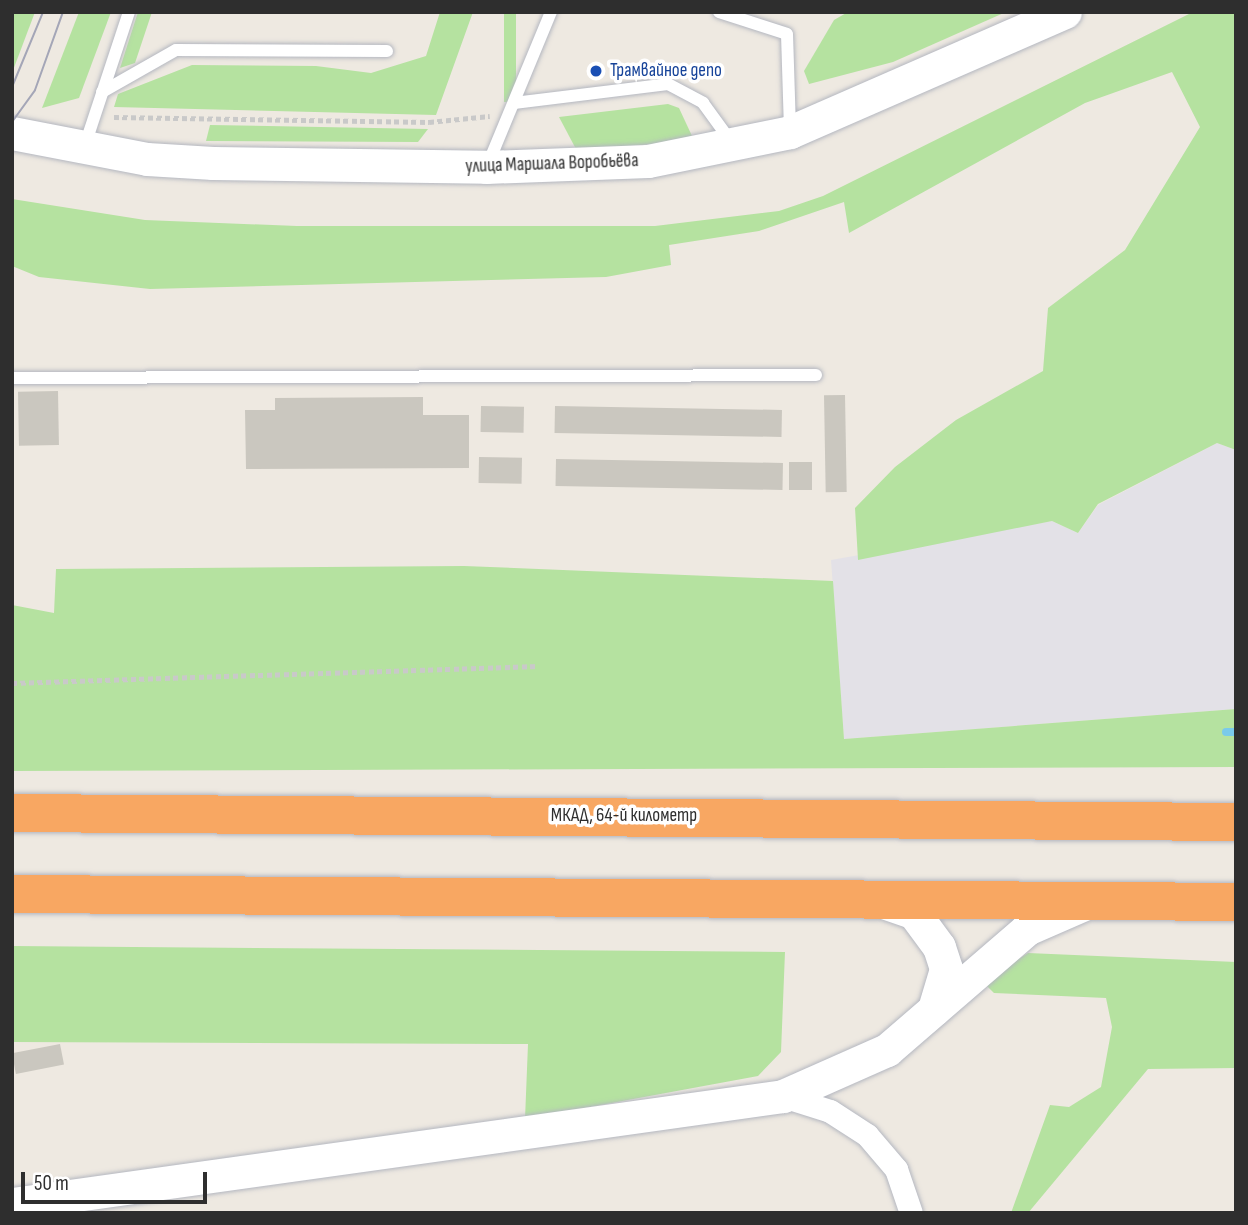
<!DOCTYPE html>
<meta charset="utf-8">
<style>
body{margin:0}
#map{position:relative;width:1248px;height:1225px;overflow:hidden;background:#eee9e1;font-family:"Sofia Sans Condensed",sans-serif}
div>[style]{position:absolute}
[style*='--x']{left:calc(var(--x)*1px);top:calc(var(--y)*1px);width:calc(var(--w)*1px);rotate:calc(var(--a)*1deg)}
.industrial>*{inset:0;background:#e3e1e7}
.green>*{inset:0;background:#b5e2a0;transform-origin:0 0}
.stream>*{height:8px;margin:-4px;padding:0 4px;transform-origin:4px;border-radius:4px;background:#7acaeb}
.building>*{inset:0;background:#cac7bf;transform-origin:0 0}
.path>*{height:4.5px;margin-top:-2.25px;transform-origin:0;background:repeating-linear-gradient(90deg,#c9c9c9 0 5px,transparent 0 8.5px)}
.roads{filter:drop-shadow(0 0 2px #b4b7c0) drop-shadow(0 0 2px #b4b7c0)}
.lane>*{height:12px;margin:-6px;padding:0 6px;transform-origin:6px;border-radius:6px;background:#fff}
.street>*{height:23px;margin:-11.5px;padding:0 11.5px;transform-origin:11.5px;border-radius:11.5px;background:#fff}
.secondary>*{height:33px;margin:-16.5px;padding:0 16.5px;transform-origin:16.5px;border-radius:16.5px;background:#fff}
.highway>*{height:38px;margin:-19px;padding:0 19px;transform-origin:19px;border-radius:19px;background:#f8a762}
.tram>*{height:2px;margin:-1px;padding:0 1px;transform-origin:1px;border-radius:1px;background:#a4a6b7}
.dots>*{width:19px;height:19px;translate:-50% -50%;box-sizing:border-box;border:4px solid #fff;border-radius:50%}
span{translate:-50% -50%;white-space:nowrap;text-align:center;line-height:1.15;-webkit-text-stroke:7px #fff;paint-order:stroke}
.transit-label{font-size:19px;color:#164399}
.left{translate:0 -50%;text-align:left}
.street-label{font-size:19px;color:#2e2e2e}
.frame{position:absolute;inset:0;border:14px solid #2e2e2e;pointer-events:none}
.scale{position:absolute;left:21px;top:1172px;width:186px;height:32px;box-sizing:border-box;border:4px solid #2e2e2e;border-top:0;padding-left:9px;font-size:21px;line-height:24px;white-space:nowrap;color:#2e2e2e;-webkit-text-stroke:5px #fff;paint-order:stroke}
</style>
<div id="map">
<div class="industrial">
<div style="clip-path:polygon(1217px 443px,1236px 450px,1236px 709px,844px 739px,831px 560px,1052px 521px,1078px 533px,1098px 505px)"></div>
</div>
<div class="green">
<div style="clip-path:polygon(12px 12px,35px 12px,12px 73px)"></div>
<div style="clip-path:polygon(79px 12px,111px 12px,79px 98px,42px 108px)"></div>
<div style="clip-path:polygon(138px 12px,152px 12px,135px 63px,120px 68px)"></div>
<div style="clip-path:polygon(440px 12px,473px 12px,436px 115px,114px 107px,118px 94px,192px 65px,316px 66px,371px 73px,426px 56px)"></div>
<div style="left:504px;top:12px;width:12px;height:90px"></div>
<div style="clip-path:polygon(848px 12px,1006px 12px,893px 62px,809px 84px,804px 71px,834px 20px)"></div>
<div style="clip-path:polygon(1193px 12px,1236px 12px,1236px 450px,1217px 443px,1098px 504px,1078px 533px,1052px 521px,858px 560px,855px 508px,895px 467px,956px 420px,1043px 371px,1048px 308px,1125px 250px,1200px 127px,1172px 72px,1085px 103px,849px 233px,844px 202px,759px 231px,669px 245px,671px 265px,606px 277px,150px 289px,39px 277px,12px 266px,12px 199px,145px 220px,297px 226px,655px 226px,779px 211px,823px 196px)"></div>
<div style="clip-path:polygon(668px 104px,679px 108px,692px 136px,684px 141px,577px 151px,559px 117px)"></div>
<div style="clip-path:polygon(210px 125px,428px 129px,418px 142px,206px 141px)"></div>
<div style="clip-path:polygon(464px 566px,833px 581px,844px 739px,1236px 709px,1236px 767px,12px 771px,12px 605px,54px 613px,56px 569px)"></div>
<div style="clip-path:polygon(12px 946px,785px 952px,781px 1052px,758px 1076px,525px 1119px,528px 1044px,12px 1042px)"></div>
<div style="clip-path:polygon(1028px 953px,1236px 962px,1236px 1068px,1148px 1069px,1028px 1213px,1011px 1213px,1050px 1105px,1069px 1107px,1101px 1087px,1112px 1027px,1106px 998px,994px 993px,983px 982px)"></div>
</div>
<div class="stream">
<div style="--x:1226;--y:732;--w:10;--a:0"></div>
</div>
<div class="building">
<div style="left:58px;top:391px;width:54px;height:40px;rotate:89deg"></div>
<div style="left:845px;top:395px;width:97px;height:21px;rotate:89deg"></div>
<div style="clip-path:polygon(423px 397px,423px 415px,469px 415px,469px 468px,246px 469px,245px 410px,275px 410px,275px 398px)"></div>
<div style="left:481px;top:406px;width:43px;height:26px;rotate:1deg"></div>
<div style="left:555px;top:406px;width:227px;height:27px;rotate:1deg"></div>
<div style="left:479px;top:457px;width:43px;height:26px;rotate:1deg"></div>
<div style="left:556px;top:459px;width:227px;height:27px;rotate:1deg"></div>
<div style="left:789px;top:462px;width:23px;height:28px"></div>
<div style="left:60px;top:1044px;width:21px;height:49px;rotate:79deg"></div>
</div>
<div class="path">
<div style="--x:114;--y:117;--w:315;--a:0.9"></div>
<div style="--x:429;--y:122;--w:61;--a:-5.6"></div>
<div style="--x:12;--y:683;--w:527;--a:-1.85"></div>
</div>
<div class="roads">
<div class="lane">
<div style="--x:719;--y:12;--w:71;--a:17.9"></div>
<div style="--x:787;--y:34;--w:94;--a:88.2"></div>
<div style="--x:102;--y:92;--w:85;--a:-29.6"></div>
<div style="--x:176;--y:50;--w:211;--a:0.3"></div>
<div style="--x:514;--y:103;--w:155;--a:-7"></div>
<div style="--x:668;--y:84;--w:40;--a:28"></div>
<div style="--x:703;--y:103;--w:46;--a:53.9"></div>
<div style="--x:85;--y:145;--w:140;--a:-71.7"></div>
<div style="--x:488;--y:164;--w:165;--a:-67.5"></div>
<div style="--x:12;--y:378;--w:804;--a:-0.21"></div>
</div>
<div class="street">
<div style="--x:783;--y:1096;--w:49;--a:17.7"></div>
<div style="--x:830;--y:1111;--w:44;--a:33"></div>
<div style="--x:867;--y:1135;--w:45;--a:49.5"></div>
<div style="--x:896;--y:1169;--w:46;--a:71.2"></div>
</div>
<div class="secondary">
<div style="--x:12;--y:133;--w:137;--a:10.9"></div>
<div style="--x:147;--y:159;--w:66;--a:3.5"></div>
<div style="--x:213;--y:163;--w:273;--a:0.8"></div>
<div style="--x:486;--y:167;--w:162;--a:-2.1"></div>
<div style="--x:648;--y:161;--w:145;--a:-11.5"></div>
<div style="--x:790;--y:132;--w:300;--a:-23.6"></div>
<div style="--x:880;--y:901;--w:36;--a:19"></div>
<div style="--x:914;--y:913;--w:42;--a:53.7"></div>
<div style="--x:939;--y:947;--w:23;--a:72"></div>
<div style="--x:946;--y:969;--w:42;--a:106.7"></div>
<div style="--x:12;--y:1204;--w:779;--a:-7.97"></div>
<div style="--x:783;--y:1096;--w:114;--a:-23.9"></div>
<div style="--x:887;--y:1050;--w:185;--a:-40.8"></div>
<div style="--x:1027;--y:929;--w:62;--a:-23.7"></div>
</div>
<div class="highway">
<div style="--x:12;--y:813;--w:1224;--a:0.42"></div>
<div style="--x:12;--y:894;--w:1224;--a:0.37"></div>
</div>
</div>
<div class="tram">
<div style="--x:12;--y:87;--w:81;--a:-67.5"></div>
<div style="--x:12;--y:122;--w:39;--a:-54"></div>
<div style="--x:35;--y:90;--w:83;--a:-70.3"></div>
</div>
<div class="dots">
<div style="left:596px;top:71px;background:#1a4fb4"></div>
</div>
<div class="transit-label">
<span class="left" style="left:610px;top:71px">Трамвайное депо</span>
</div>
<div class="street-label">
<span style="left:552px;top:164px;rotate:-2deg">улица Маршала Воробьёва</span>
<span style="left:624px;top:816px">МКАД, 64-й километр</span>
</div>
<div class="frame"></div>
<div class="scale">50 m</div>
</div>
